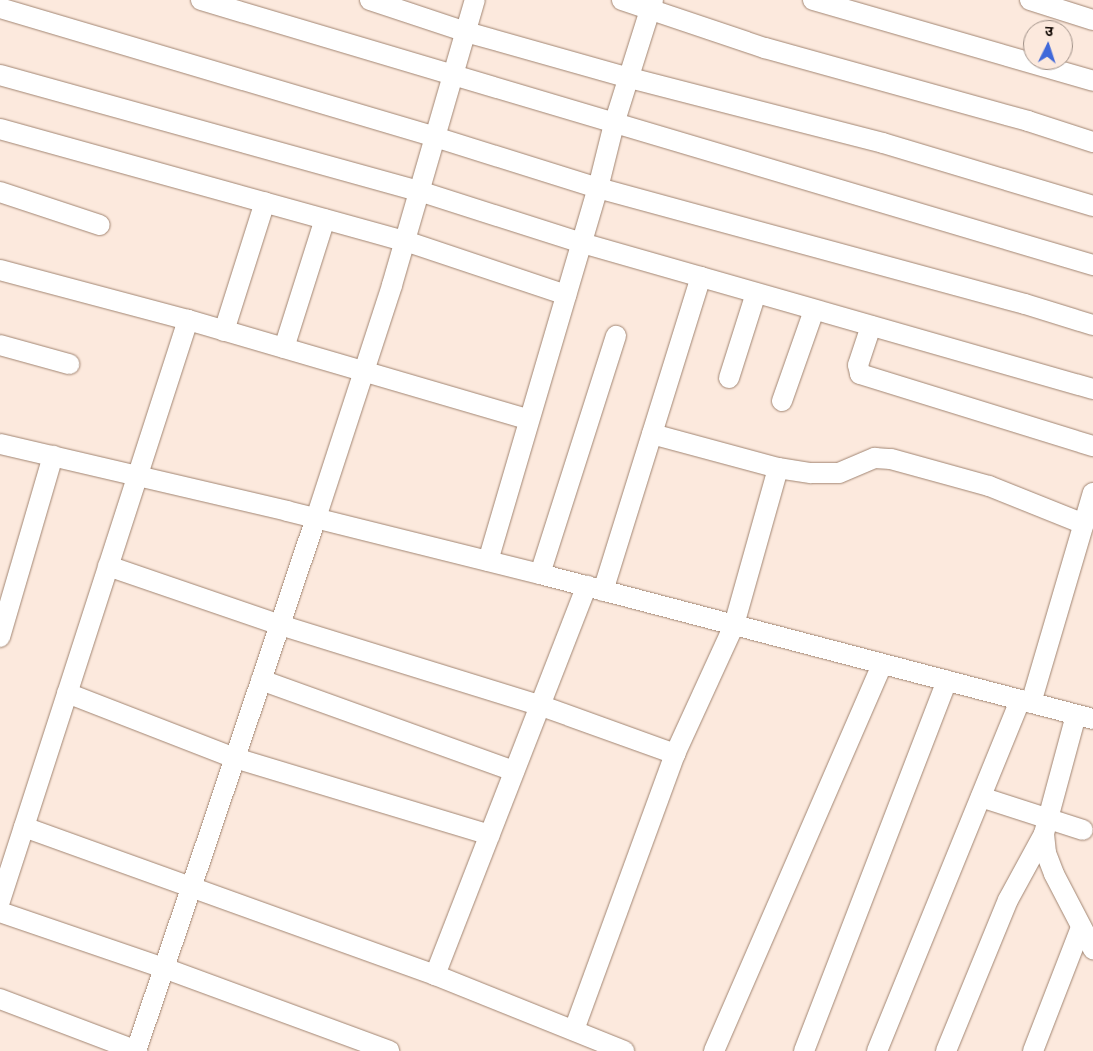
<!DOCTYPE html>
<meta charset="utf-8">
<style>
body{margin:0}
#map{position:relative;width:1093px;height:1051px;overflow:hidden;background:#fce9dd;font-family:Jost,"Noto Sans Devanagari",sans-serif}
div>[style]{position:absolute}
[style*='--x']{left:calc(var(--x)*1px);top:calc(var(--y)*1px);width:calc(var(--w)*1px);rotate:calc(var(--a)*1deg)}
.roads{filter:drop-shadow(0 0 1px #a18572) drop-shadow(0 0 1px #a18572)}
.street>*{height:20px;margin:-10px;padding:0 10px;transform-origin:10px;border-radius:10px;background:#fff}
span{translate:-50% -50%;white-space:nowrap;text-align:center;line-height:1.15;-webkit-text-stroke:4.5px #fce9dd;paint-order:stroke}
.north{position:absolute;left:1023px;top:20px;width:50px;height:50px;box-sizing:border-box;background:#fce9dd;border:1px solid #9e8f86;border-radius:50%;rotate:4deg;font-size:14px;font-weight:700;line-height:20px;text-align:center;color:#120904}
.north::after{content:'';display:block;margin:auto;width:18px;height:22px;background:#4069da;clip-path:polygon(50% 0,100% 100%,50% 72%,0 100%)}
</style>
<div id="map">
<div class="roads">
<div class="street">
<div style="--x:201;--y:0;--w:931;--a:16.55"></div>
<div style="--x:370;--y:0;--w:101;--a:18.4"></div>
<div style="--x:466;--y:32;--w:170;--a:15.7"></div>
<div style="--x:630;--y:78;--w:261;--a:14.4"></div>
<div style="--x:883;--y:143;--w:219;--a:16.7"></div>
<div style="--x:622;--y:0;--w:151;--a:18.6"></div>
<div style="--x:765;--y:48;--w:273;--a:15.5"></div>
<div style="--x:1028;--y:121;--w:68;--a:17.9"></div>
<div style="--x:813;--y:0;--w:291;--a:16.1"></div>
<div style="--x:1030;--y:0;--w:66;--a:17.6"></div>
<div style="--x:0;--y:8;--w:454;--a:16.5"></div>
<div style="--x:435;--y:137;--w:171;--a:17.4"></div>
<div style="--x:598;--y:188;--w:442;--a:15.2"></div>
<div style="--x:1025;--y:304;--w:71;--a:17.2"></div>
<div style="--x:0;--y:75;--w:435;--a:15.5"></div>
<div style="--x:419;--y:191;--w:171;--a:17.7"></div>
<div style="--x:582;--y:243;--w:531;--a:15.95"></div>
<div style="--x:0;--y:129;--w:420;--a:15.5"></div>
<div style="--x:405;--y:241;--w:170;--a:18.5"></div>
<div style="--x:0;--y:192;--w:105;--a:18.3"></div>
<div style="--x:0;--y:270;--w:195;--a:14.9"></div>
<div style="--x:188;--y:320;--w:355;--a:16.3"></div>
<div style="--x:871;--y:326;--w:41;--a:108.4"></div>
<div style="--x:858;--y:365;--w:9;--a:77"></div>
<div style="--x:860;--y:374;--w:244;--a:17.2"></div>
<div style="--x:224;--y:331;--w:135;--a:-72.4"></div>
<div style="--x:0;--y:345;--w:72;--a:15.4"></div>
<div style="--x:284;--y:348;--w:135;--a:-72.4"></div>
<div style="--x:729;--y:378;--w:89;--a:-72.4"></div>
<div style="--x:782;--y:401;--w:96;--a:-70.6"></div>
<div style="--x:652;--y:434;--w:131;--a:15.1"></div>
<div style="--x:778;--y:468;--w:33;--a:9"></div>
<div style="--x:811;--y:473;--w:28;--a:0"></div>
<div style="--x:839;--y:473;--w:39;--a:-23"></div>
<div style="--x:875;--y:458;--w:16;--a:4"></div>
<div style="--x:891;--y:459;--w:102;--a:15.4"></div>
<div style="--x:989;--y:486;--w:102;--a:21.8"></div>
<div style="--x:0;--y:444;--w:295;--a:13.1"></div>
<div style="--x:287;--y:511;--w:261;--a:14"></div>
<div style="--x:540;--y:574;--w:572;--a:14.69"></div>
<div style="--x:488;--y:561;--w:389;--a:-73.6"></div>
<div style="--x:598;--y:188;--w:66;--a:-76"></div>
<div style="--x:614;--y:124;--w:130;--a:-72.5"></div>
<div style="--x:108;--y:566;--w:182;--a:18.9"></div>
<div style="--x:280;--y:625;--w:271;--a:17.2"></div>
<div style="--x:539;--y:705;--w:145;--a:19.8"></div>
<div style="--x:540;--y:574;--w:250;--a:-72.3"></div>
<div style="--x:603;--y:591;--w:329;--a:-72.7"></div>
<div style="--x:0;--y:637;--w:189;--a:-73.7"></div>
<div style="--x:261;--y:680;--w:269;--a:19.8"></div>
<div style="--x:67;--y:693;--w:180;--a:21.2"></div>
<div style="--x:235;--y:758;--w:266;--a:16.8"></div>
<div style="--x:1031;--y:703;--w:219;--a:-73.6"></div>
<div style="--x:1076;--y:715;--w:123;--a:105.1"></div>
<div style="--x:1044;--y:834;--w:19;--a:84"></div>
<div style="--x:1046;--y:853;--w:22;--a:69"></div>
<div style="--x:1054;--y:874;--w:85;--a:62.5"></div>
<div style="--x:981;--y:797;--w:107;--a:17.9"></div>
<div style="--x:24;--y:827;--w:437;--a:19.8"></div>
<div style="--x:435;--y:975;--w:204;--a:21.9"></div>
<div style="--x:0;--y:901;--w:611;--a:-72.07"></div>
<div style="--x:0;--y:912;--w:173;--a:18.9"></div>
<div style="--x:164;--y:968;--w:240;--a:20.2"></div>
<div style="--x:435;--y:975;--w:418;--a:-68.7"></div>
<div style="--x:0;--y:999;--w:147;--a:20.8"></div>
<div style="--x:574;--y:1030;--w:294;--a:-69.9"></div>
<div style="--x:675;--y:754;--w:142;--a:-65.4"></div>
<div style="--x:734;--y:625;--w:163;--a:-74.3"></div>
<div style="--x:136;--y:1051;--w:563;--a:-71.34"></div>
<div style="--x:316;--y:518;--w:245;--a:-71.9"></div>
<div style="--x:392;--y:285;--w:297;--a:-73.8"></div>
<div style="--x:714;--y:1051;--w:422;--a:-66.5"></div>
<div style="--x:804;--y:1051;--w:397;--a:-68.9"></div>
<div style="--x:877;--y:1051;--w:379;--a:-67.8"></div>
<div style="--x:946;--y:1051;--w:163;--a:-67.7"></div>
<div style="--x:1008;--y:900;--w:75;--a:-61.4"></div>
<div style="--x:1033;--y:1051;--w:133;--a:-68.8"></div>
</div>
</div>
<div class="north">उ</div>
</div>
